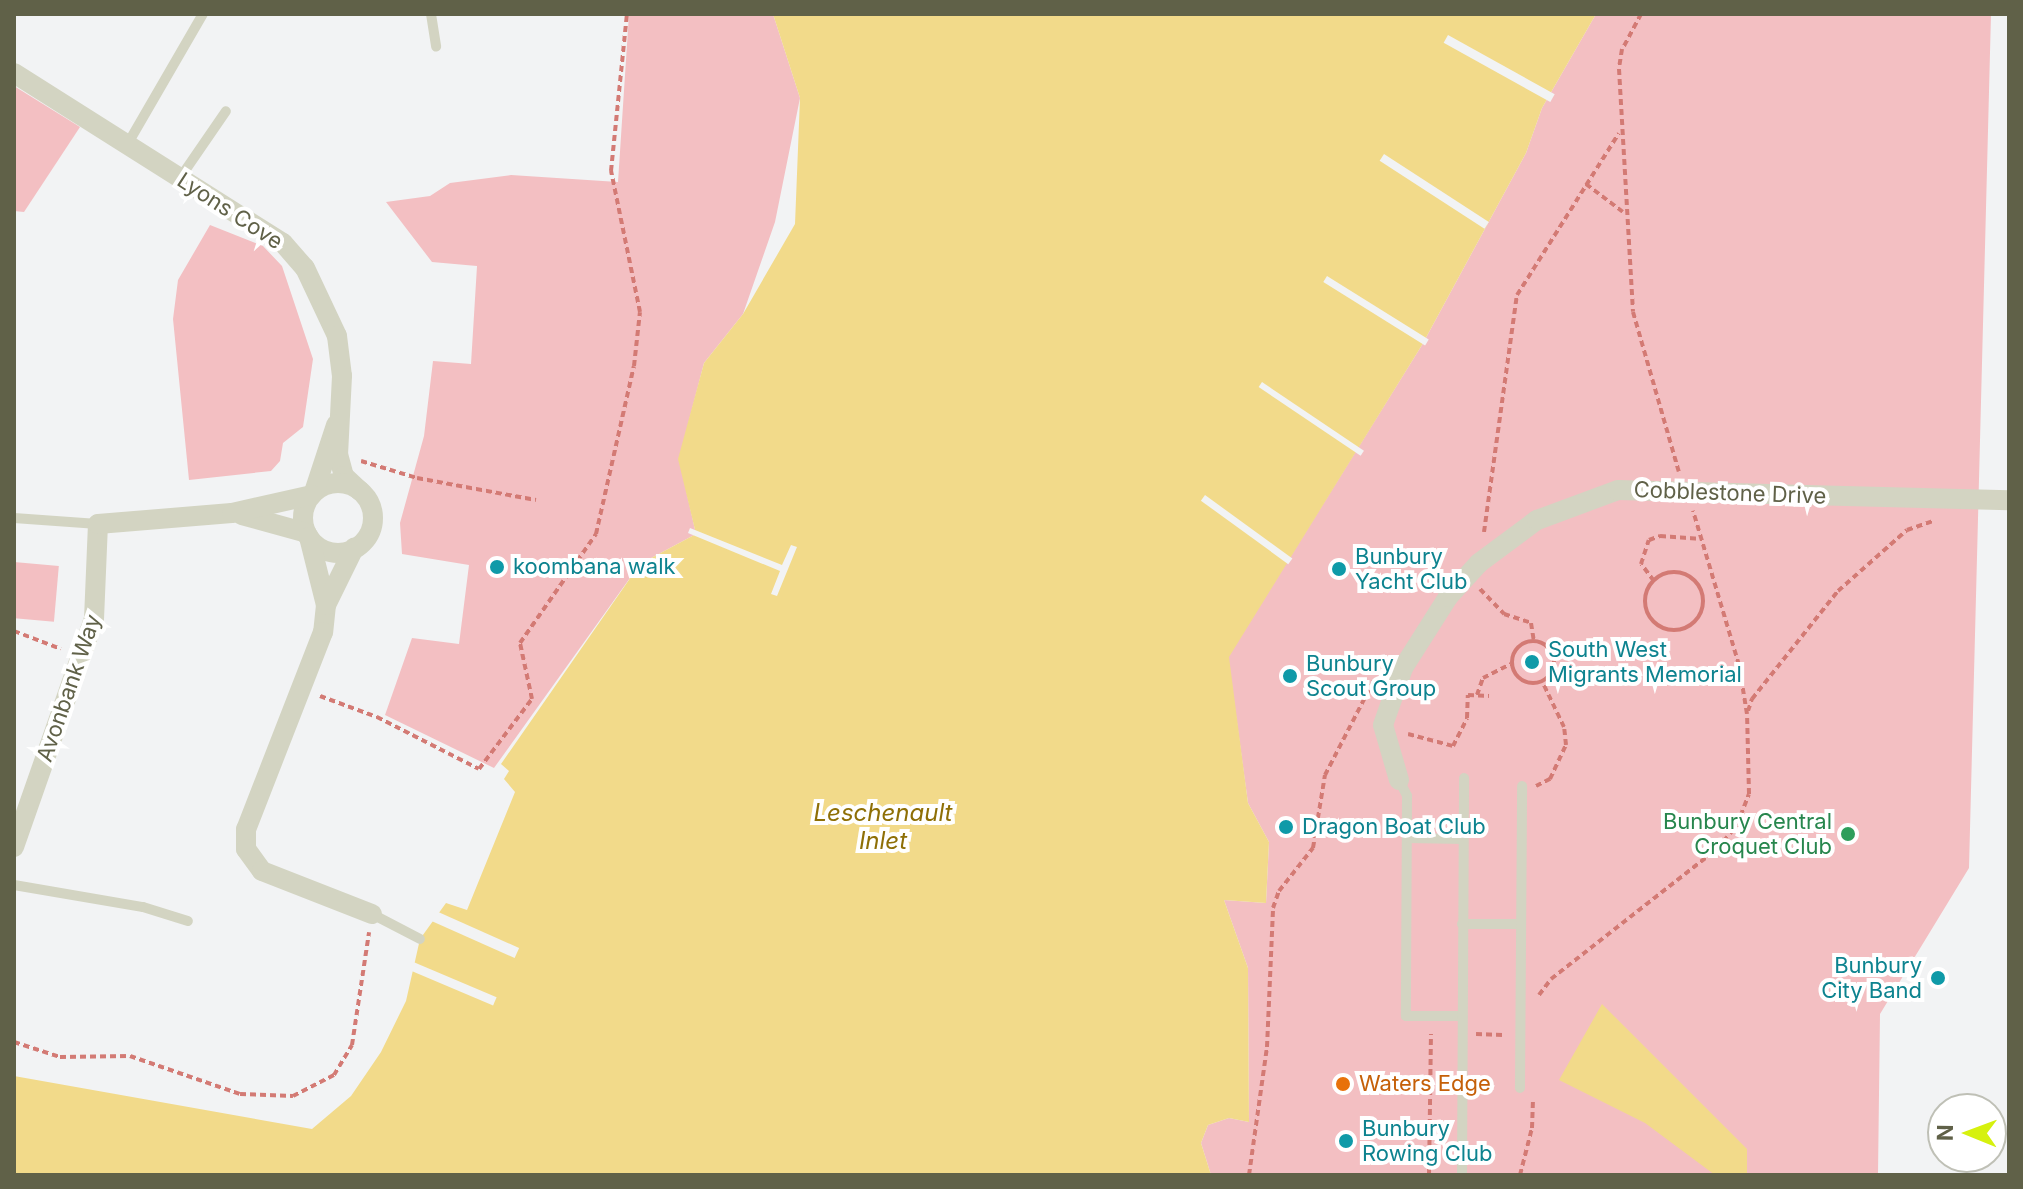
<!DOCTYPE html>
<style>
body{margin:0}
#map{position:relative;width:2023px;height:1189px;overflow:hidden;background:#f2f3f4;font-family:Inter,sans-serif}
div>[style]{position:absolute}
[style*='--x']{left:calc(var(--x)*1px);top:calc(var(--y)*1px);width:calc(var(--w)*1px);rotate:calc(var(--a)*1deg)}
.green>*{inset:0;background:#f3bfc2;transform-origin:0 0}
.water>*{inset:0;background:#f2da8a}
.pier>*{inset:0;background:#f2f3f4;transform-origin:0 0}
.path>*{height:4px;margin-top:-2px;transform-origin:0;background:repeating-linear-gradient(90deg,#d37a74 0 6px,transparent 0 10px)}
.path>.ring{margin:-2px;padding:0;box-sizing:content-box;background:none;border:4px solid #d37a74;border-radius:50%}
.lane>*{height:10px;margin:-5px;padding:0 5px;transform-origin:5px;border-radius:5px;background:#d3d4c2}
.street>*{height:20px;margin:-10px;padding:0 10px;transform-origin:10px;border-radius:10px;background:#d3d4c2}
.street>.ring{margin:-10px;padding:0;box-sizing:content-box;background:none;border:20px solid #d3d4c2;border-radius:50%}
.dots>*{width:22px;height:22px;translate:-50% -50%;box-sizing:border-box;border:4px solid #fff;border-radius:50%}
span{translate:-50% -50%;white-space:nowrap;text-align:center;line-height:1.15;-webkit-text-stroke:8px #fff;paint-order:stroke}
.street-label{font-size:22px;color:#606148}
.culture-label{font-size:22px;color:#0d838f}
.left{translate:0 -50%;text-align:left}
.right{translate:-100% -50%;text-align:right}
.leisure-label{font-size:22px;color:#27864d}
.food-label{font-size:22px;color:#c56008}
.water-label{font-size:24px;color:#8e6f06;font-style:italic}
.frame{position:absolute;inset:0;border:16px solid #606148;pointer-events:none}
.north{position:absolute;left:1927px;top:1093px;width:80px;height:80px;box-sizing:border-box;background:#fff;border:2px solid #bfc0b6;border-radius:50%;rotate:271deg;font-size:22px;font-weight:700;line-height:32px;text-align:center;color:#606148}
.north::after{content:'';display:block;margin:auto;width:28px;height:36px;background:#d6f10e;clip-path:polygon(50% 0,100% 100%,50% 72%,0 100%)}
</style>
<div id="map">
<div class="green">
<div style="clip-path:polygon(629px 14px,773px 14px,800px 98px,775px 222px,743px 314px,704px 363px,679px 459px,696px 534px,640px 564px,494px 768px,385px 715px,412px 638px,459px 644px,469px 565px,402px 554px,400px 523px,424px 436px,433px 361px,471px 364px,477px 266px,432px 262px,386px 202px,430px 196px,450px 183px,511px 175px,618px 182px)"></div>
<div style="clip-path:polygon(1596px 14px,1991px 14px,1969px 868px,1880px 1014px,1878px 1175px,1211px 1175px,1201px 1143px,1208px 1125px,1229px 1118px,1249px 1122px,1248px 968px,1224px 900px,1266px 903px,1269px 842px,1248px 803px,1228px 657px,1422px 345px,1526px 153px,1542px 108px)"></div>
<div style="clip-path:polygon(14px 86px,80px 127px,24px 212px,14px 211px)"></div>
<div style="clip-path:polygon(210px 225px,263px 246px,282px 266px,313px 359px,303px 427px,283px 443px,280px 461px,271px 471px,189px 480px,173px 319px,178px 280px)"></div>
<div style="left:14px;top:562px;width:45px;height:56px;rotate:5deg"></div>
</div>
<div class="water">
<div style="clip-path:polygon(773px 14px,1596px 14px,1542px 108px,1526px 153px,1422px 345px,1229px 657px,1248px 803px,1269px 842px,1266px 903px,1224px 900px,1248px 968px,1249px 1122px,1229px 1118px,1208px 1125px,1201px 1143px,1211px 1175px,14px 1175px,14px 1076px,312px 1129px,351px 1096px,381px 1052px,406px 1001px,420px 939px,446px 903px,467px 910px,515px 792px,504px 779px,509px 771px,501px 764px,640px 564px,696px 534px,678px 459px,704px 363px,743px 314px,795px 224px,800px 98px)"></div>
<div style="clip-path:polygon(1602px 1004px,1747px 1149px,1747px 1175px,1715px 1175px,1645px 1123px,1559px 1080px)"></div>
</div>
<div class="pier">
<div style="left:1448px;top:35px;width:122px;height:9px;rotate:29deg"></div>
<div style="left:1384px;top:154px;width:125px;height:8px;rotate:33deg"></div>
<div style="left:1327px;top:276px;width:120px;height:7px;rotate:32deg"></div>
<div style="left:1262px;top:382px;width:123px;height:6px;rotate:34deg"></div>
<div style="left:1205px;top:495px;width:108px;height:7px;rotate:36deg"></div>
<div style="clip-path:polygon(690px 528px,782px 565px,791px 545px,797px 547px,777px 596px,771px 594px,780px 571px,688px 533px)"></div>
<div style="left:436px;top:911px;width:91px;height:11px;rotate:24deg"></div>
<div style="left:411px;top:961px;width:93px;height:9px;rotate:23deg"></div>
</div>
<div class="path">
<div style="--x:1641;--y:14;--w:40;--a:118"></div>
<div style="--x:1622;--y:49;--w:20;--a:99"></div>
<div style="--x:1619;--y:69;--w:243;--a:86.7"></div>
<div style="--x:1633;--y:312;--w:166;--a:74"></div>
<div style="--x:1586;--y:184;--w:46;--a:37.1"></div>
<div style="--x:361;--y:461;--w:59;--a:16.9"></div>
<div style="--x:417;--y:478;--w:121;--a:10.5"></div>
<div style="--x:1484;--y:532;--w:239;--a:-82.1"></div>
<div style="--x:1517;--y:295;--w:191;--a:-57.8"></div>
<div class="ring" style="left:1645px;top:572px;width:54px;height:54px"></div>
<div style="--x:1654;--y:581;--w:21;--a:-127"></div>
<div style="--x:1641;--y:564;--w:25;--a:-72"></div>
<div style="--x:1649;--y:540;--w:12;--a:-20"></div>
<div style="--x:1660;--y:536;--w:42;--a:4.1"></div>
<div style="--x:1480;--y:589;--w:35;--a:46"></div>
<div style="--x:1504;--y:614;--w:28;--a:18"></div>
<div style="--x:1531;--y:623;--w:18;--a:81"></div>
<div style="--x:14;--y:631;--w:50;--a:21"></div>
<div class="ring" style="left:1512px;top:641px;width:38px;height:38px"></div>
<div style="--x:1477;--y:695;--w:18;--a:-71"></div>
<div style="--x:1483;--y:678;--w:31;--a:-27"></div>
<div style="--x:320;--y:696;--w:61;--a:20.2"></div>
<div style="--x:377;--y:717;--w:114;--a:27"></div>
<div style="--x:479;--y:769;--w:88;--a:-52.9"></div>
<div style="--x:532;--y:699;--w:57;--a:-102.1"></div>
<div style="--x:520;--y:643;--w:133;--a:-55.1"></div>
<div style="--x:596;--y:534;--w:172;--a:-77.3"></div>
<div style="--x:634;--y:366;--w:54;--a:-83.7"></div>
<div style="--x:640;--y:312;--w:144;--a:-101.6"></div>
<div style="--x:611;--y:171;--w:158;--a:-84.2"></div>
<div style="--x:1748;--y:711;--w:13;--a:-72"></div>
<div style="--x:1752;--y:699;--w:138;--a:-51.5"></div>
<div style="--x:1838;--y:591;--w:92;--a:-41.5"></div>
<div style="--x:1907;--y:530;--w:28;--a:-19"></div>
<div style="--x:1408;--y:734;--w:47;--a:14.9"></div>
<div style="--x:1453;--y:746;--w:31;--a:-63"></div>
<div style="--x:1467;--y:718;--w:23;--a:-88"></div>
<div style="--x:1468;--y:695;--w:21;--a:3"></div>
<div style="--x:1536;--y:786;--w:16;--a:-27"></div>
<div style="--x:1550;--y:779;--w:38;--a:-65"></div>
<div style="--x:1566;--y:745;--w:18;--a:-96"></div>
<div style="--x:1564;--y:727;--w:51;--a:-115.6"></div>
<div style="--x:1539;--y:995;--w:20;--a:-53"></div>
<div style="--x:1551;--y:979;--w:211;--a:-38.1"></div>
<div style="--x:1717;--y:849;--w:31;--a:-50"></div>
<div style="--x:1737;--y:825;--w:33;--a:-69"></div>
<div style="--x:1749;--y:794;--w:80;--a:-91.4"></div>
<div style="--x:1747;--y:714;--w:50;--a:-99.3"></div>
<div style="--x:1739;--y:665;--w:161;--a:-106.6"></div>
<div style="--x:1476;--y:1034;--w:27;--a:2"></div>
<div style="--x:14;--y:1042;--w:48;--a:18.1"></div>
<div style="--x:60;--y:1057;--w:70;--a:-0.8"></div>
<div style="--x:130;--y:1056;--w:116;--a:19.1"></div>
<div style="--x:240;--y:1094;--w:53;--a:2.2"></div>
<div style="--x:293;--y:1096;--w:46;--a:-27.1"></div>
<div style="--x:334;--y:1075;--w:35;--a:-59"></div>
<div style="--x:352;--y:1045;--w:114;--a:-81.4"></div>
<div style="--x:1249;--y:1175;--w:129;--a:-82"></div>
<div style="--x:1267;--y:1047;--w:139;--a:-87.5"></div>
<div style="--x:1273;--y:908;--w:18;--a:-71"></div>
<div style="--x:1279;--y:891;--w:55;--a:-51.7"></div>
<div style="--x:1313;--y:848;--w:74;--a:-80.7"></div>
<div style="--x:1325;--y:775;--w:107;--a:-62.7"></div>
<div style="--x:1429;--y:1175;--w:141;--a:-89.2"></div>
<div style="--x:1520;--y:1175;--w:49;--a:-75.7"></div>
<div style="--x:1532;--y:1128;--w:29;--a:-88"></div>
</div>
<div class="lane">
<div style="--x:431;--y:14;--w:33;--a:81"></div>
<div style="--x:127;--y:145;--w:151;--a:-59.9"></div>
<div style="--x:180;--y:178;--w:81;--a:-55.5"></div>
<div style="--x:14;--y:518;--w:84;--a:4.1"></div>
<div style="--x:1399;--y:780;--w:18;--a:63"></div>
<div style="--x:1407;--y:796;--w:220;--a:90.3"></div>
<div style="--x:1406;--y:1016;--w:56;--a:0"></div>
<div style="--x:1408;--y:838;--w:55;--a:1"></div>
<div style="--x:14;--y:885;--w:131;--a:9.7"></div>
<div style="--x:143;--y:907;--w:47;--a:17.3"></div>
<div style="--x:372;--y:914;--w:54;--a:27.5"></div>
<div style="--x:1462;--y:924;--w:59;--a:0"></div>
<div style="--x:1520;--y:1088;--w:302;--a:-89.6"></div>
<div style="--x:1462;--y:1175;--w:397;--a:-89.7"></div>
</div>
<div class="street">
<div style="--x:14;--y:73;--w:318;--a:32.3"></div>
<div style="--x:283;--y:243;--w:33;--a:49"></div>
<div style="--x:305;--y:268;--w:75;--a:64.8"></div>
<div style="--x:337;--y:336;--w:40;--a:82.9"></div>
<div style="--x:342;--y:376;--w:78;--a:92.9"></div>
<div style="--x:338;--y:454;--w:23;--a:75"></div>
<div style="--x:344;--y:476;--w:22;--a:43"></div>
<div class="ring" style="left:303px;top:483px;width:50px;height:50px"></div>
<div style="--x:314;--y:492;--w:71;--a:-71.8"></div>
<div style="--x:242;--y:515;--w:67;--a:15.5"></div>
<div style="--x:309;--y:537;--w:70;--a:76"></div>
<div style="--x:326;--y:605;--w:27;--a:96"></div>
<div style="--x:323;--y:632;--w:212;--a:111.3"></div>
<div style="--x:246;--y:829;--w:20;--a:90"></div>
<div style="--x:246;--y:849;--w:27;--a:54"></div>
<div style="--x:262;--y:871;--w:118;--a:21.4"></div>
<div style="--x:326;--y:605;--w:64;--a:-63.8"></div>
<div style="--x:1399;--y:780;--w:57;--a:-106.2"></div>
<div style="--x:1383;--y:725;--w:60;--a:-70.7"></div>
<div style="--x:1403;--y:668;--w:84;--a:-57.6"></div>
<div style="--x:1448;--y:597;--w:46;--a:-47.6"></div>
<div style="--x:1479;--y:563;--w:72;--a:-36.6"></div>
<div style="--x:1537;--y:520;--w:86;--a:-20.3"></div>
<div style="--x:1618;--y:490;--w:391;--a:1.5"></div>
<div style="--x:14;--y:847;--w:242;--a:-70.7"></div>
<div style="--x:94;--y:619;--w:95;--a:-87.6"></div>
<div style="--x:98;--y:524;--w:134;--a:-4.7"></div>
<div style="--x:232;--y:513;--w:82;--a:-12.7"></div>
</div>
<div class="dots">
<div style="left:497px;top:567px;background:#0f9aa8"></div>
<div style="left:1339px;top:569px;background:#0f9aa8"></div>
<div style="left:1532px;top:662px;background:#0f9aa8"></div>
<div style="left:1290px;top:676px;background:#0f9aa8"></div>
<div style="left:1286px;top:827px;background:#0f9aa8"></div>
<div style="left:1848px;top:834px;background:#2e9e5b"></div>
<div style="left:1938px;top:978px;background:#0f9aa8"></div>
<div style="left:1343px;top:1084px;background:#e8710a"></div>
<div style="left:1346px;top:1141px;background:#0f9aa8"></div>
</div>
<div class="street-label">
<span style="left:230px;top:211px;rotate:33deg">Lyons Cove</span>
<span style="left:1730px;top:493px;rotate:2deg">Cobblestone Drive</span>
<span style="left:69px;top:688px;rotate:-71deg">Avonbank Way</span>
</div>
<div class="culture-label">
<span class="left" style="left:1355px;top:569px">Bunbury<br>Yacht Club</span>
<span class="left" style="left:513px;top:567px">koombana walk</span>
<span class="left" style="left:1548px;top:662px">South West<br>Migrants Memorial</span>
<span class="left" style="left:1306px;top:676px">Bunbury<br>Scout Group</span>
<span class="left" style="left:1302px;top:827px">Dragon Boat Club</span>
<span class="right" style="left:1922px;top:978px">Bunbury<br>City Band</span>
<span class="left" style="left:1362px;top:1141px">Bunbury<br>Rowing Club</span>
</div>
<div class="leisure-label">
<span class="right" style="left:1832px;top:834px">Bunbury Central<br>Croquet Club</span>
</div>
<div class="food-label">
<span class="left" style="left:1359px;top:1084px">Waters Edge</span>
</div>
<div class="water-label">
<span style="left:883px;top:827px">Leschenault<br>Inlet</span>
</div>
<div class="frame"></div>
<div class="north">N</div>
</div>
